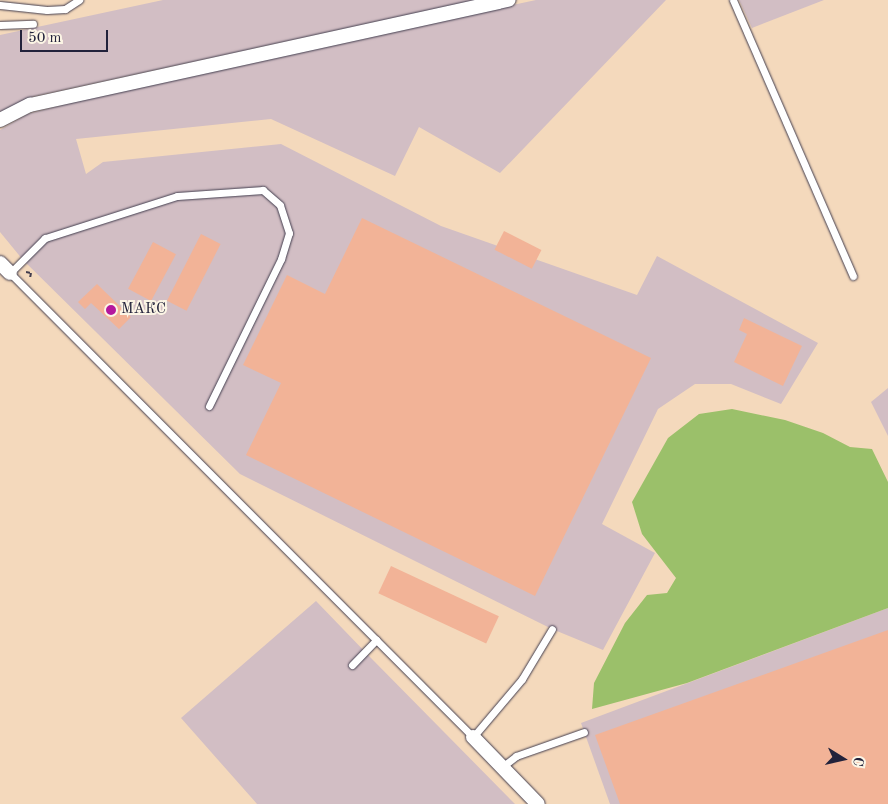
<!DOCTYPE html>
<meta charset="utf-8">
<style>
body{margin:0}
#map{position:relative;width:888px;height:804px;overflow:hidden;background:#f4d9bc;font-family:"Old Standard TT",serif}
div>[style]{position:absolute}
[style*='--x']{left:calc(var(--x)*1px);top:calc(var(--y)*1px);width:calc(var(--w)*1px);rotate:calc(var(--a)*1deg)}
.industrial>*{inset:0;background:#d2bec4}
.green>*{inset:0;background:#9bc06a}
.building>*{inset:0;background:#f2b397;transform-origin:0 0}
.path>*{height:2px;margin-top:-1px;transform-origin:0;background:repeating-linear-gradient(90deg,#423d4e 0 4px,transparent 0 8px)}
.roads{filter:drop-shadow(0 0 1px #423d4e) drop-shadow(0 0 1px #423d4e)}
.lane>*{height:7px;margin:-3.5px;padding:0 3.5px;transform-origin:3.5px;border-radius:3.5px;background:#fff}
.street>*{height:14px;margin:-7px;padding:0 7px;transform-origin:7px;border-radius:7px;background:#fff}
.dots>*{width:14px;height:14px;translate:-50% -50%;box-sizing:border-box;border:2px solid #fcf5e5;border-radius:50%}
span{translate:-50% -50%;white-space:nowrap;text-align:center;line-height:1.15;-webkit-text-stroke:4px #fcf5e5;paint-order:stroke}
.poi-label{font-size:15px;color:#22223b}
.left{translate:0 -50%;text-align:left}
.north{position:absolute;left:818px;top:734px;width:50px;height:50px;-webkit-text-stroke:4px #fcf5e5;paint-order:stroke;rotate:100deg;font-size:14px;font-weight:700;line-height:20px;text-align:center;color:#22223b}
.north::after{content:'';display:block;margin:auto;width:18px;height:22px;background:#22223b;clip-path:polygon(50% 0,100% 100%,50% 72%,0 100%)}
.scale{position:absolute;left:20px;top:30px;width:88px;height:22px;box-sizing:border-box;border:2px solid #22223b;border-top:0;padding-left:6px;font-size:15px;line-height:18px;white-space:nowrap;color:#22223b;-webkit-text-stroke:4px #fcf5e5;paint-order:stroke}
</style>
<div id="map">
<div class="industrial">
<div style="clip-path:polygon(163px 0,477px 0,34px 96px,0 112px,0 35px)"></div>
<div style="clip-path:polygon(536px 0,666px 0,500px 173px,419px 127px,395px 176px,271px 119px,76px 139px,86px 174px,103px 162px,281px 144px,441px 226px,637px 295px,657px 256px,818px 343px,781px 404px,731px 384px,695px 384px,658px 409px,602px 524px,655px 553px,603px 650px,552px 629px,240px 474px,23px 260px,0 232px,0 130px,28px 114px,106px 94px)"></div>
<div style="clip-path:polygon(739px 0,824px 0,752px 28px)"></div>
<div style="clip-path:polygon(888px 388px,888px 436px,871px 402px)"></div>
<div style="clip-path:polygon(316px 601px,370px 657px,515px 804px,257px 804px,181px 718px)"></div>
<div style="clip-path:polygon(888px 608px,888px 804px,610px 804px,581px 723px)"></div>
</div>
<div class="green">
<div style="clip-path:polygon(732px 409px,785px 420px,823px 433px,850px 447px,872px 449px,888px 482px,888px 608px,687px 683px,592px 709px,594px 683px,625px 623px,647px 595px,667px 593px,676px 578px,642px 534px,632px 502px,668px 438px,699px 414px)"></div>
</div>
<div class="building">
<div style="clip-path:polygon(362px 218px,651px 358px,535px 596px,246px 455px,281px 383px,243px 365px,287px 275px,325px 294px)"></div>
<div style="left:504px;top:231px;width:42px;height:21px;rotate:27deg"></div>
<div style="left:201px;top:234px;width:22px;height:75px;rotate:27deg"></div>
<div style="left:153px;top:242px;width:26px;height:53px;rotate:28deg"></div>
<div style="clip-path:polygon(97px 284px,131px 317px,119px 329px,91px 303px,85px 309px,78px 302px)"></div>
<div style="clip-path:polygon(744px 318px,802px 346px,783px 386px,734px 362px,747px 334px,739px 330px)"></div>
<div style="left:391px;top:566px;width:119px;height:30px;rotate:25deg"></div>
<div style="clip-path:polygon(888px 630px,888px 804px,620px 804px,595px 735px)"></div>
</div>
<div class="path">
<div style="--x:26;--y:272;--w:5;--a:11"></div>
<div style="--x:31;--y:273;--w:5;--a:101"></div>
</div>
<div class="roads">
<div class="lane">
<div style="--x:733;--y:0;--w:301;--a:66.5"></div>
<div style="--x:0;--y:5;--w:47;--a:6.1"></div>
<div style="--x:47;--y:10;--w:18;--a:-3"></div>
<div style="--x:65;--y:9;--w:17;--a:-33"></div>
<div style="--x:0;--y:25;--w:33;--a:-2"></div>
<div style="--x:209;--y:406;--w:164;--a:-63.9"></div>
<div style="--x:281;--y:259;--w:27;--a:-73"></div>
<div style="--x:289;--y:233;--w:29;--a:-108"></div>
<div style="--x:280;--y:205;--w:23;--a:-139"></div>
<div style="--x:263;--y:190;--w:86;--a:176"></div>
<div style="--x:177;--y:196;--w:139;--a:162.3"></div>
<div style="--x:45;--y:238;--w:49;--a:135"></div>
<div style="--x:10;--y:273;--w:655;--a:45.06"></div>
<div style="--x:473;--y:737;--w:76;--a:-49.8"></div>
<div style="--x:522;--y:679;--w:58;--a:-59"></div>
<div style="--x:352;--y:665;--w:35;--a:-46"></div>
<div style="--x:502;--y:767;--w:18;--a:-38"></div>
<div style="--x:516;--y:756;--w:72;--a:-19.4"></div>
</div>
<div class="street">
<div style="--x:0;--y:120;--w:34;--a:-27"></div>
<div style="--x:30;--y:105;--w:490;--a:-12.4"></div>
<div style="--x:0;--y:263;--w:14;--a:45"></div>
<div style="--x:473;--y:737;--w:93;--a:45.9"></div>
</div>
</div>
<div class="dots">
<div style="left:111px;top:310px;background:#b5179e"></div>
</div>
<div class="poi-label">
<span class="left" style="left:121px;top:310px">МАКС</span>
</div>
<div class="north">С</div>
<div class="scale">50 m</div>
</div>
